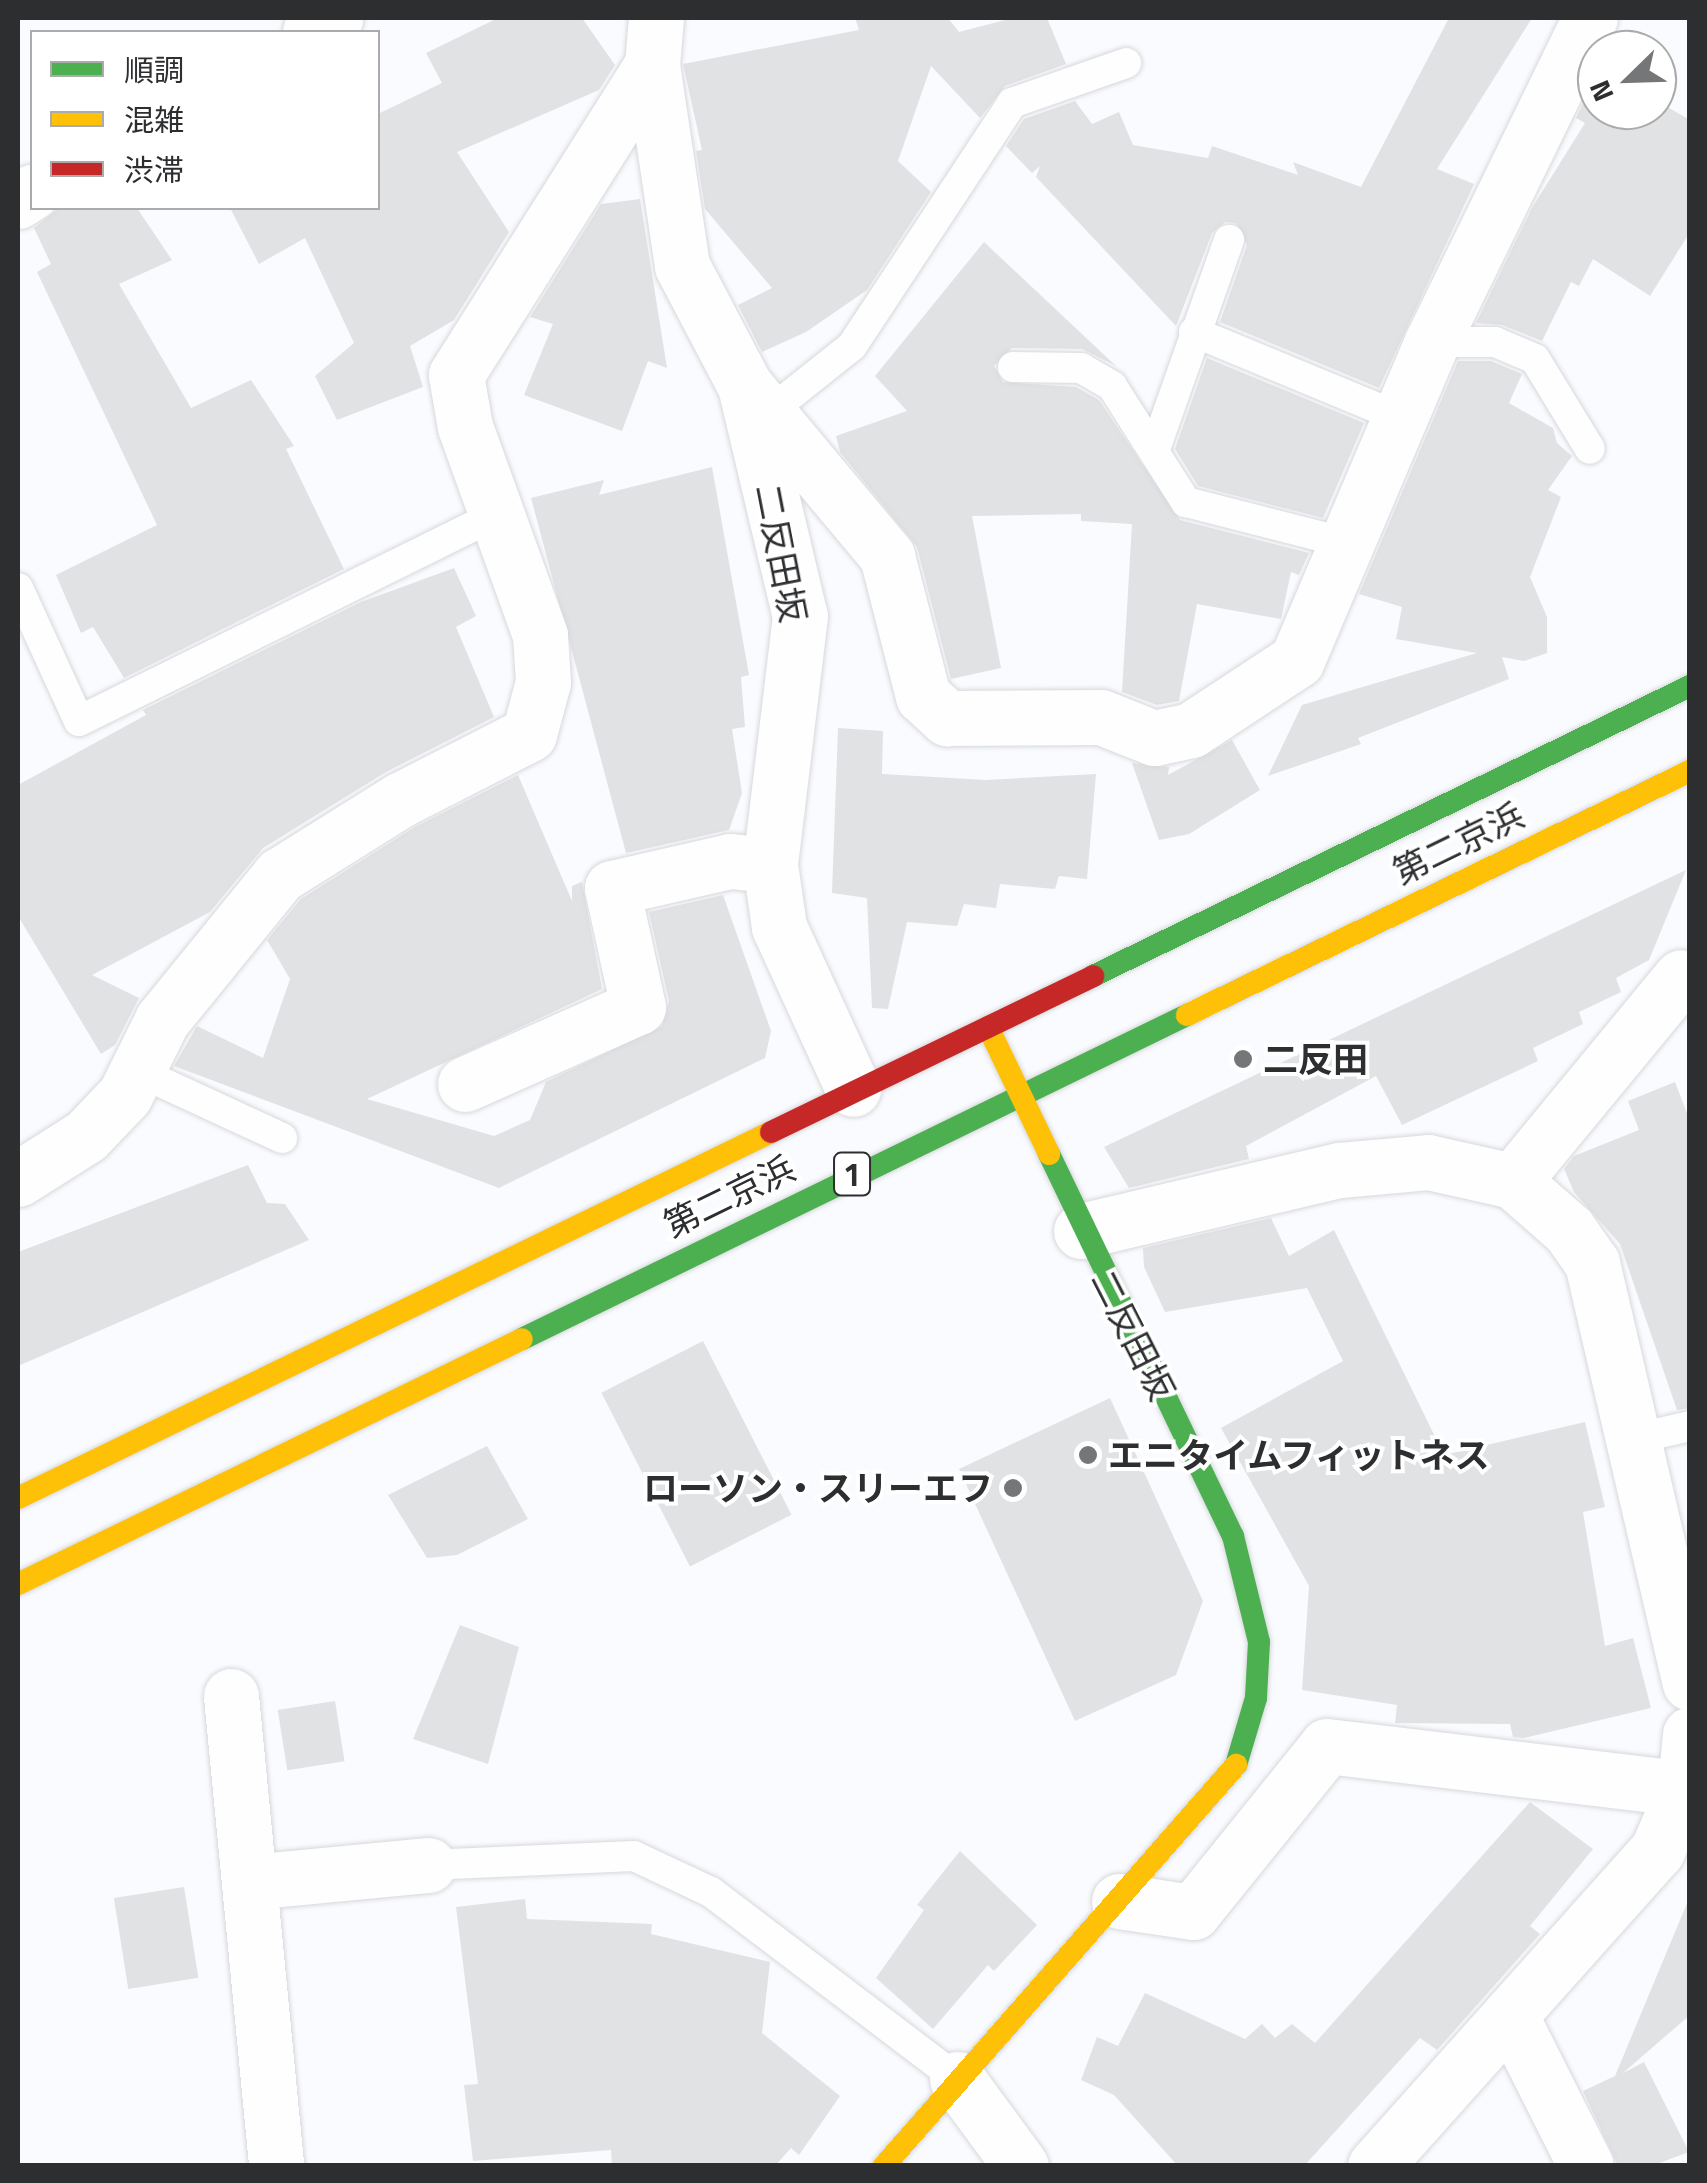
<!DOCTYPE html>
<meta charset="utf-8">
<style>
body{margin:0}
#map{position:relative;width:1707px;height:2183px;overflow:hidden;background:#f9fbfe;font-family:"Titillium Web","Noto Sans JP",sans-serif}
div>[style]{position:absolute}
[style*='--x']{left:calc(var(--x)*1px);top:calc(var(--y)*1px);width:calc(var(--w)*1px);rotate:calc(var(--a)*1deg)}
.building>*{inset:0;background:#e1e2e4;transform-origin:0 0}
.roads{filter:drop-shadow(0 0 2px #d7d8db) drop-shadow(0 0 2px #d7d8db)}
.lane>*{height:30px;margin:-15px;padding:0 15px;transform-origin:15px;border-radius:15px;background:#fefeff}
.street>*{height:55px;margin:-27.5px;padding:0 27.5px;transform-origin:27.5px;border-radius:27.5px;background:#fefeff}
.fast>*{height:22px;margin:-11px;padding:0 11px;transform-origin:11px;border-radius:11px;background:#4caf50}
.slow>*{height:22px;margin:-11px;padding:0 11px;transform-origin:11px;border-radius:11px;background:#ffc107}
.jam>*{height:22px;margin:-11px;padding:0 11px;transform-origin:11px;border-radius:11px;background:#c62828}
.dots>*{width:28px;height:28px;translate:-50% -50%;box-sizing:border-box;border:5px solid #fff;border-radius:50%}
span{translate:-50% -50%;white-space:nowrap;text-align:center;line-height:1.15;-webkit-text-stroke:8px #fff;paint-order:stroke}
.shield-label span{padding:2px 8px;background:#fff;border:2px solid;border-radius:8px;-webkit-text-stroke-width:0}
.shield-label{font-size:32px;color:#2d2e30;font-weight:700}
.street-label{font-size:35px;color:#2d2e30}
.poi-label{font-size:35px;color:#2d2e30;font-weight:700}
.left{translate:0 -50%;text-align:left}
.right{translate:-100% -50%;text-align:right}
.frame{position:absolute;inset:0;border:20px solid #2d2e30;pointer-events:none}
.legend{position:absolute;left:30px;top:30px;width:350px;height:180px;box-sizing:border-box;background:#fff;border:2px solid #ababac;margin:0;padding:12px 18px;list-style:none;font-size:30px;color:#2d2e30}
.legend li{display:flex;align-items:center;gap:20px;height:50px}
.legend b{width:50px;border:2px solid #ababac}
.north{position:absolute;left:1577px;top:30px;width:100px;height:100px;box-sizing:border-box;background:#fff;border:2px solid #ababac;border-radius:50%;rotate:247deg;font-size:28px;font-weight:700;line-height:40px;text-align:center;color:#2d2e30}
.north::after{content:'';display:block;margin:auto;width:35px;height:45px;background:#747678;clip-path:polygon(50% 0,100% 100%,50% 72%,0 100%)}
</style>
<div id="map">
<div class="building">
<div style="clip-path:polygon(498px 18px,582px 18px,615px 65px,599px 90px,457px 152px,509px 232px,454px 320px,410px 346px,423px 387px,337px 420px,315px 376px,354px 343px,305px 238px,259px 264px,230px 208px,378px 208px,378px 114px,442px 83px,426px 53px)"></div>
<div style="clip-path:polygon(855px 18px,948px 18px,959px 32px,1013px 18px,1047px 18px,1066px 64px,1005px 86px,980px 118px,931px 66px,898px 161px,931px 192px,867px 290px,806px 332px,762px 352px,738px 305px,772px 288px,705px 209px,696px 151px,702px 150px,683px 64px,859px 30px)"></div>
<div style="clip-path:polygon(1449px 18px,1532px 18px,1437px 169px,1474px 184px,1379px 388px,1220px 322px,1247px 245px,1236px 223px,1225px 222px,1212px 233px,1176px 326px,1036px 177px,1040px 166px,1032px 173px,1006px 146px,1024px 119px,1075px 101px,1092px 124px,1119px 112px,1133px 145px,1208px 158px,1212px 146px,1298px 175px,1293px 162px,1361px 187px)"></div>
<div style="clip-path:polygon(1597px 75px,1597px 110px,1657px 110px,1657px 101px,1690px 120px,1690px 232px,1650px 296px,1593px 259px,1579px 286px,1571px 282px,1542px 341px,1502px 325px,1476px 323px,1532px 208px,1585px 123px,1576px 118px)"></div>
<div style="clip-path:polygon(640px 199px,667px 368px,648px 361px,622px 431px,524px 395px,553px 324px,530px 317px,601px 204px)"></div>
<div style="clip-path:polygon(59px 208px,137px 208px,172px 260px,119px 284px,191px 408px,251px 380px,294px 446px,286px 449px,344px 569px,124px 678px,93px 627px,81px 633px,56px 575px,157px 525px,37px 272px,51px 264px,34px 228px)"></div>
<div style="clip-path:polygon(984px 242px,1116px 366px,1082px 349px,1012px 348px,994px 366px,1003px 382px,1076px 387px,1099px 400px,1180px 520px,1309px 553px,1299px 575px,1291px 572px,1281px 619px,1197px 604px,1179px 701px,1157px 705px,1122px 692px,1132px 524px,1081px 521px,1081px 514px,972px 516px,1001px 668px,951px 679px,917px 547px,840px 452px,836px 436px,907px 411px,875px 376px)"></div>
<div style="clip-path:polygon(1207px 358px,1364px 423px,1323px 518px,1198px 486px,1175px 449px)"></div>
<div style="clip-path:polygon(1458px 361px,1491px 361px,1522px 374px,1509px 403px,1553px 428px,1557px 443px,1572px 456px,1548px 490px,1561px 497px,1530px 577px,1547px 617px,1547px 653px,1524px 661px,1502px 657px,1509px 679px,1358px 738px,1361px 744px,1268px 776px,1302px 705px,1477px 653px,1396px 639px,1402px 607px,1359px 594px)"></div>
<div style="clip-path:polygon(712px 467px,749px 675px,741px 677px,745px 727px,732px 729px,742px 793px,729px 830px,626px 853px,531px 498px,604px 480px,599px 495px)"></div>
<div style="clip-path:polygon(454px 568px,476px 616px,456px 627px,494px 717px,386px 772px,263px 848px,210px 912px,92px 975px,139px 998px,115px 1045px,101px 1054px,18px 916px,18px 785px,146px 715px,143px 710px,361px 602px)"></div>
<div style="clip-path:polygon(838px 728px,883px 731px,882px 774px,986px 780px,1096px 774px,1087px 879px,1059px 876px,1055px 889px,1000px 884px,996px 908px,964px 904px,957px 926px,907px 922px,888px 1009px,872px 1008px,867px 898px,832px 893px)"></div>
<div style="clip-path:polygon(1232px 740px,1260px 790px,1189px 834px,1159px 840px,1132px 763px,1169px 767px,1168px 775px)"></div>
<div style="clip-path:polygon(518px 775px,572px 901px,572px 886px,582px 882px,602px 989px,367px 1099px,494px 1136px,530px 1120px,546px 1082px,662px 1026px,669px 1001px,649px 912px,723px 895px,771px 1031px,765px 1058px,499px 1188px,174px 1066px,197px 1026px,263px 1058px,290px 979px,267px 940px,301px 899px,415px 827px)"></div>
<div style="clip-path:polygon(1686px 870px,1649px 960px,1616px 978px,1621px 992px,1579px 1012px,1583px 1024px,1533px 1048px,1538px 1061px,1402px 1125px,1376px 1076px,1246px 1146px,1249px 1159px,1129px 1188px,1104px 1147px)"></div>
<div style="clip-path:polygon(1675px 1082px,1690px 1121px,1690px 1408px,1677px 1410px,1620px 1244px,1574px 1192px,1564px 1169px,1574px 1156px,1639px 1130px,1628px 1101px)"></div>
<div style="clip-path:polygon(248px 1165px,267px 1203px,285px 1204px,309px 1240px,18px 1366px,18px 1252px)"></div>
<div style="clip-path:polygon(1271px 1218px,1289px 1256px,1334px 1230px,1444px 1455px,1585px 1422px,1605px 1507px,1583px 1512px,1605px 1646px,1633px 1638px,1651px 1708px,1524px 1738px,1513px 1737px,1510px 1724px,1395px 1723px,1397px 1705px,1302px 1690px,1309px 1586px,1221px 1428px,1343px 1361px,1307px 1288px,1165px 1312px,1144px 1267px,1143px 1248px)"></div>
<div style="left:703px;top:1341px;width:195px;height:114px;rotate:63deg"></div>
<div style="clip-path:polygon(1110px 1398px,1203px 1601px,1176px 1675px,1075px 1721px,959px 1469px)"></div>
<div style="clip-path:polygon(487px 1446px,528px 1519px,457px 1555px,427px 1558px,388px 1495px)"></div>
<div style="clip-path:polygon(460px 1625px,519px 1647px,488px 1764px,413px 1739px)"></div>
<div style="left:335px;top:1701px;width:61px;height:58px;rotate:81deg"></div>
<div style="clip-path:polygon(1530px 1802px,1593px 1849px,1530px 1926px,1540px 1934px,1437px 2050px,1420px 2038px,1304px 2166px,1178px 2166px,1114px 2095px,1081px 2080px,1097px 2037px,1118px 2046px,1145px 1993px,1245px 2039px,1262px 2024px,1275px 2038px,1292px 2024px,1315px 2043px)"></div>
<div style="clip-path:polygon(960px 1851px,1037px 1925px,994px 1971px,988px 1965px,933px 2029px,876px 1978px,924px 1910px,917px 1905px)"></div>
<div style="left:184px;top:1887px;width:92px;height:71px;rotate:81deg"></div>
<div style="clip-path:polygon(1690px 1896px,1690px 2015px,1623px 2073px,1644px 2062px,1689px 2152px,1651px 2166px,1618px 2166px,1583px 2091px,1615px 2076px)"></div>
<div style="clip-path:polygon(525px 1899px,527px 1919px,652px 1924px,651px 1934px,770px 1962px,762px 2033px,840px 2096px,799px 2155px,791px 2148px,775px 2166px,612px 2166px,611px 2150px,473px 2161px,464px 2085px,478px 2084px,456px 1907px)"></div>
</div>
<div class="roads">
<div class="lane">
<div style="--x:1194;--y:332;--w:225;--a:22.5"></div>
<div style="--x:1432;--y:342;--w:63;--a:0"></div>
<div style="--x:1495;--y:342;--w:43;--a:23"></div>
<div style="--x:1535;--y:359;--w:105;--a:58.6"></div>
<div style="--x:1013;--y:367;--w:68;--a:0.8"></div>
<div style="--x:1081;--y:368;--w:36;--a:30"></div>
<div style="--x:1112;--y:386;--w:138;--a:57.5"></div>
<div style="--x:1186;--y:502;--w:166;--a:14.3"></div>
<div style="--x:768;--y:413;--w:107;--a:-38.6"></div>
<div style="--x:852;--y:346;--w:291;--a:-56.6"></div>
<div style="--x:1012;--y:103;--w:121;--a:-19.3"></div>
<div style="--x:1155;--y:449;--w:222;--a:-70.5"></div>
<div style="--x:18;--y:588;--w:146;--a:65.4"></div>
<div style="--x:79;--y:721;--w:464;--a:-26.3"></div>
<div style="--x:137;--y:1071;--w:160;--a:24.8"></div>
<div style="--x:1633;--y:1439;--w:58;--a:-12.8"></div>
<div style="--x:428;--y:1865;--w:206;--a:-2.5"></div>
<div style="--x:634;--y:1856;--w:85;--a:25.1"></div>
<div style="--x:711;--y:1892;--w:309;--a:37.2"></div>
</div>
<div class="street">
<div style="--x:656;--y:18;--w:47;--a:94.9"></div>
<div style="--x:652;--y:65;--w:203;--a:81.5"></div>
<div style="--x:682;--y:266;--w:136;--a:62.3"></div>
<div style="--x:745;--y:386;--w:236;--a:76.6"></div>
<div style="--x:800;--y:616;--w:251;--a:96.9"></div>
<div style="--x:770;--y:865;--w:63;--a:81.7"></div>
<div style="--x:779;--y:927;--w:178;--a:65.4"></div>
<div style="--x:310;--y:32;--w:29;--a:-29"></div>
<div style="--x:18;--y:201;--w:17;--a:-33"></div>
<div style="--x:745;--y:386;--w:222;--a:50.1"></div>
<div style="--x:887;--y:556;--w:145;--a:75.6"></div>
<div style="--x:923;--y:696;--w:33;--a:43"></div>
<div style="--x:947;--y:718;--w:154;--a:-0.4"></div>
<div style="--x:1101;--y:717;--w:57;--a:21.6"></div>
<div style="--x:1154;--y:738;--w:38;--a:-12"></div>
<div style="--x:1191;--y:730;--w:127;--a:-33.4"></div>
<div style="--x:1297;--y:660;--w:345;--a:-67"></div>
<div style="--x:1432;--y:342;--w:360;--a:-64"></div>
<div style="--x:465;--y:1084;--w:189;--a:-24"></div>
<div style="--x:638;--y:1007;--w:122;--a:-102.3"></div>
<div style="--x:612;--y:888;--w:121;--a:-12.9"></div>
<div style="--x:730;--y:861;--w:40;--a:5.7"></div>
<div style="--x:18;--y:1179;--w:80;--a:-32.3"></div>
<div style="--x:86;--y:1136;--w:57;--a:-46.4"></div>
<div style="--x:125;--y:1095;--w:84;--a:-63.7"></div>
<div style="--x:162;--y:1020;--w:187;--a:-50.9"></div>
<div style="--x:280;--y:875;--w:142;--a:-32"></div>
<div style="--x:400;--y:800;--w:145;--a:-27.1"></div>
<div style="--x:529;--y:734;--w:54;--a:-74.9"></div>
<div style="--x:543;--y:682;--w:47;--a:-93.7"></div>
<div style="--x:540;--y:635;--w:221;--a:-109.8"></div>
<div style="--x:465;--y:427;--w:53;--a:-99.8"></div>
<div style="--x:456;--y:375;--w:367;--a:-57.7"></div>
<div style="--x:1513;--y:1181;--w:264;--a:-50.5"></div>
<div style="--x:1081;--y:1231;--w:266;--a:-13.3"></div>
<div style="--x:1340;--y:1170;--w:88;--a:-5.2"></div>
<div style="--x:1428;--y:1162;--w:87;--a:12.6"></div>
<div style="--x:1513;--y:1181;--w:74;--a:41.2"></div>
<div style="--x:1569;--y:1230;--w:40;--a:55.1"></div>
<div style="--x:1592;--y:1263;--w:431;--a:76.9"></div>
<div style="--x:231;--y:1696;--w:472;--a:84.5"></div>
<div style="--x:249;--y:1882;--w:180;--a:-5.4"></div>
<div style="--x:1119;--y:1901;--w:75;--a:8.5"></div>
<div style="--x:1193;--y:1912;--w:213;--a:-51.1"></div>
<div style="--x:1327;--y:1746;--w:366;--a:6.8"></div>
<div style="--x:1510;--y:2015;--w:169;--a:63.3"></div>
<div style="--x:957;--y:2079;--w:108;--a:53.7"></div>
<div style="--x:1375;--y:2166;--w:423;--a:-48.2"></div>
<div style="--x:1657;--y:1851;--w:70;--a:-66.4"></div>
<div style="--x:1685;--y:1787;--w:53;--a:-84.6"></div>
</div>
<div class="fast">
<div style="--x:1093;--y:976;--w:664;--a:-25.91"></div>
<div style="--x:1049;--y:1154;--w:424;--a:64.3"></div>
<div style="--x:1233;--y:1536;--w:109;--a:76.2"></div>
<div style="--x:1259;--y:1642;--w:56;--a:93.1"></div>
<div style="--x:1256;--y:1698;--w:70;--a:106.6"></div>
<div style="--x:522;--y:1339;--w:740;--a:-25.98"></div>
</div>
<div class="slow">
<div style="--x:1187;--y:1015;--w:559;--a:-25.88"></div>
<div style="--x:988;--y:1027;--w:141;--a:64.3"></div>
<div style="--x:18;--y:1498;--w:837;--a:-25.92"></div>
<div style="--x:18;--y:1584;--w:560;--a:-25.92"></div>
<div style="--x:884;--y:2166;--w:534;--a:-48.72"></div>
</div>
<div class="jam">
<div style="--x:771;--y:1132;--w:358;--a:-25.8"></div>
</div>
</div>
<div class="dots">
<div style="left:1243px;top:1059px;background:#747678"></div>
<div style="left:1088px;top:1455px;background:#747678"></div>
<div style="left:1013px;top:1488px;background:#747678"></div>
</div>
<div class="shield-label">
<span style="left:852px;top:1174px">1</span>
</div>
<div class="street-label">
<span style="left:781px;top:553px;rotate:79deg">二反田坂</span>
<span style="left:1458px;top:843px;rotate:-26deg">第二京浜</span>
<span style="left:729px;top:1196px;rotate:-26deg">第二京浜</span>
<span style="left:1133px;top:1335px;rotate:63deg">二反田坂</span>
</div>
<div class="poi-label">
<span class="left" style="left:1263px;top:1059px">二反田</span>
<span class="left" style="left:1108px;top:1455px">エニタイムフィットネス</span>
<span class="right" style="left:993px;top:1488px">ローソン・スリーエフ</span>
</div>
<div class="frame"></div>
<ul class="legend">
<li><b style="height:12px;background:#4caf50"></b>順調</li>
<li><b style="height:12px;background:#ffc107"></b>混雑</li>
<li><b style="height:12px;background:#c62828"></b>渋滞</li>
</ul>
<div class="north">N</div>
</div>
